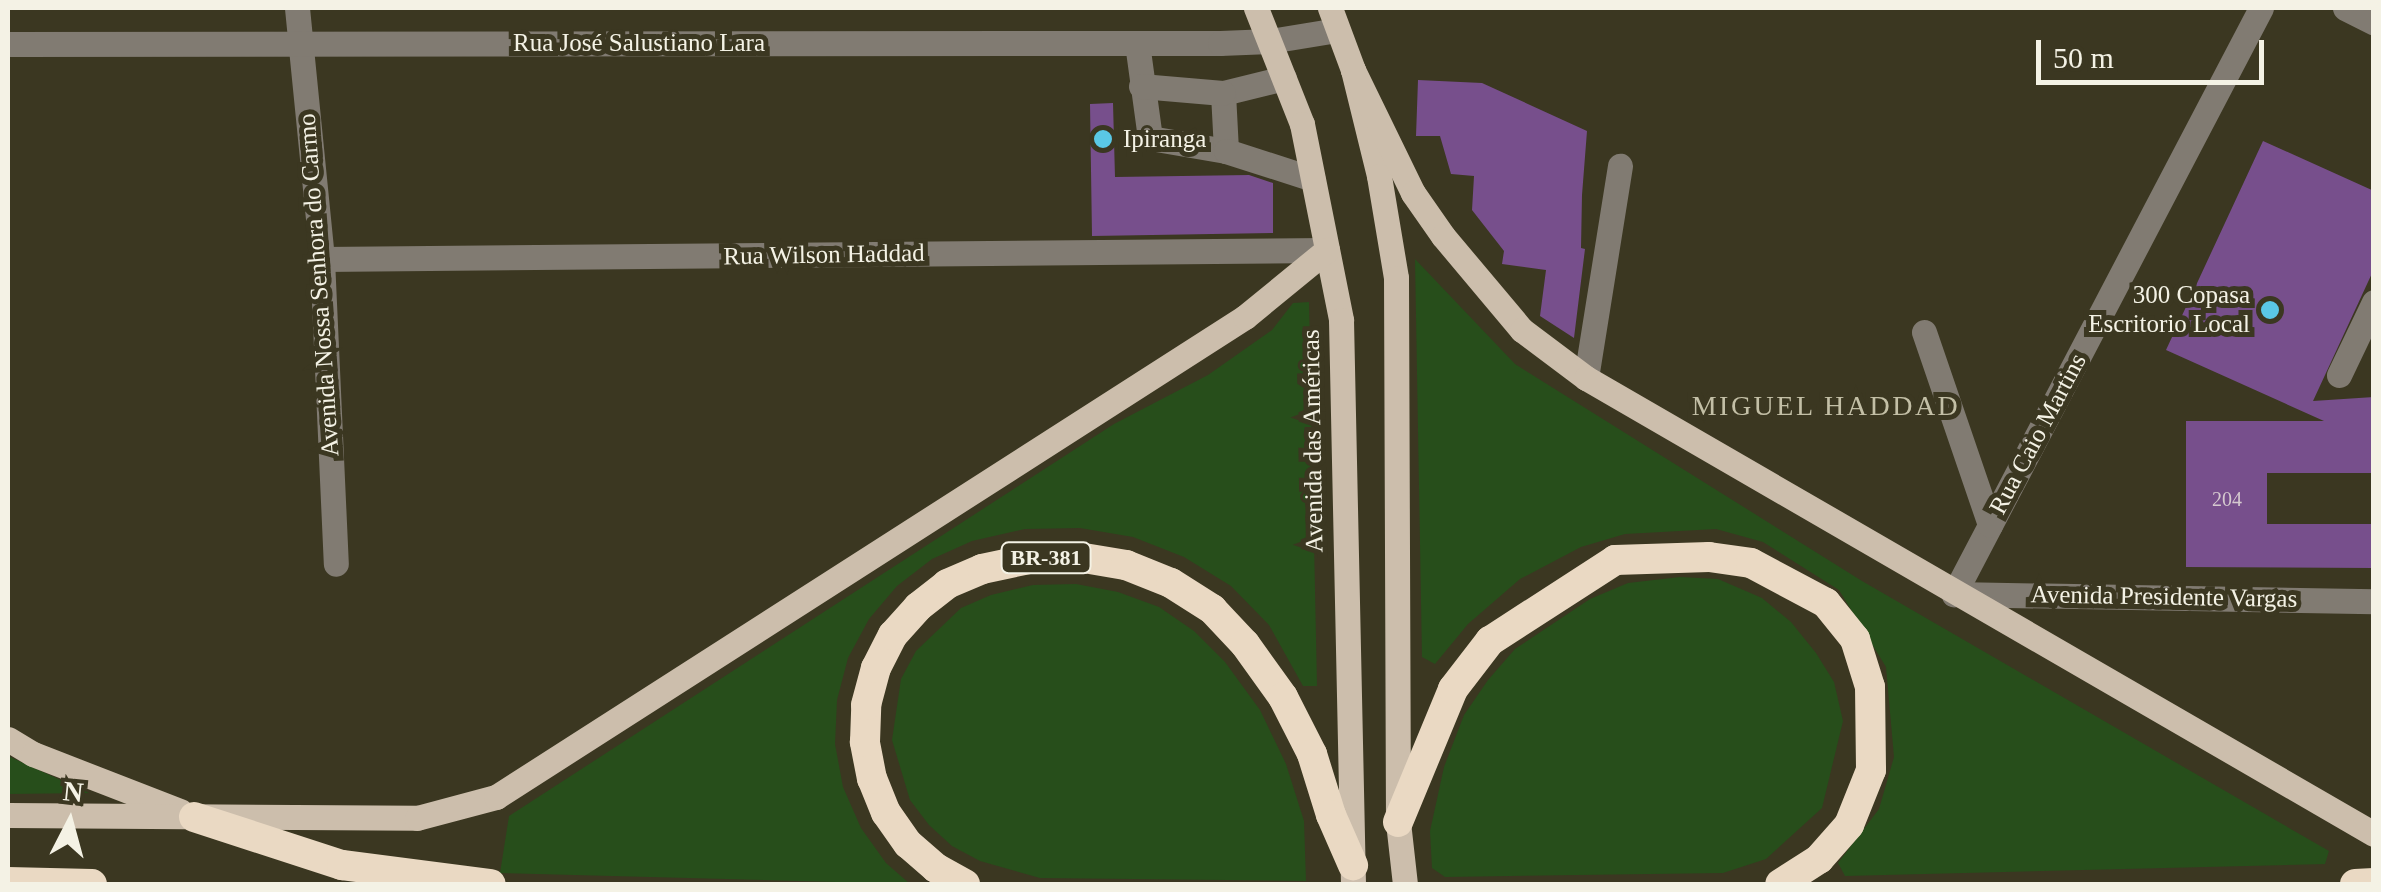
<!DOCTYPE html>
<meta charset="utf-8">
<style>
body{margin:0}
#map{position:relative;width:2381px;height:892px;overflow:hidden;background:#3b3721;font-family:Georgia,serif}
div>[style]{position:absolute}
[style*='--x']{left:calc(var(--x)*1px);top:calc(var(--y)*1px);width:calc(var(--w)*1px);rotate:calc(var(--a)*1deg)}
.green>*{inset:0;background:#274e1b}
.building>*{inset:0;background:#774f8c}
.minor>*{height:25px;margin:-12.5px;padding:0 12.5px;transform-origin:12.5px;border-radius:12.5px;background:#817b72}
.major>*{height:25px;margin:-12.5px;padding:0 12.5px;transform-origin:12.5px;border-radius:12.5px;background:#ccbeac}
.highway>*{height:30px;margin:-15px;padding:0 15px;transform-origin:15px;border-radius:15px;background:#ead9c3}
.dots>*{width:28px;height:28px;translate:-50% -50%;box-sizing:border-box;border:5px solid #3b3721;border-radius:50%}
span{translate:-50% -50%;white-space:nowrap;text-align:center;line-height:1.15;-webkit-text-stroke:10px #3b3721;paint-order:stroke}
.number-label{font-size:20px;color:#d5c9cf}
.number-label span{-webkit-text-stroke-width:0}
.shield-label span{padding:2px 8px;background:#3b3721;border:2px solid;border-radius:8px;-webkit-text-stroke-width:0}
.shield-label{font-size:22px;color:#f4f2e5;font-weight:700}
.street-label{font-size:25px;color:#f4f2e5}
.poi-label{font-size:25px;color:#f4f2e5}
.left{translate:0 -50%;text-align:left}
.right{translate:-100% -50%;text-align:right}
.neighbourhood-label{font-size:28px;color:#c3bfa6;letter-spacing:2.5px}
.frame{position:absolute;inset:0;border:10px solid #f4f2e5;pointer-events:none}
.north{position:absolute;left:20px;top:772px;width:100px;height:100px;-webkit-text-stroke:8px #3b3721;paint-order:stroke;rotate:6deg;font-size:28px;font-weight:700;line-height:40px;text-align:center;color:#f4f2e5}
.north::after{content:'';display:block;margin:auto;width:35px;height:45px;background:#f4f2e5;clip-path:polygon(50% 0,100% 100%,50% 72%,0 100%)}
.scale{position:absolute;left:2036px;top:40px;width:228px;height:45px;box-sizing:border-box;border:5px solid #f4f2e5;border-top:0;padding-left:12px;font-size:30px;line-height:35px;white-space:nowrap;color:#f4f2e5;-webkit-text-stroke:8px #3b3721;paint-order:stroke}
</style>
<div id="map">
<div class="green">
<div style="clip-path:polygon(1415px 259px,1515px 364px,1862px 581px,2329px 851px,2325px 864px,1845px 876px,1838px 863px,1879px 809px,1894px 757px,1886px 667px,1839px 590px,1763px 542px,1716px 529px,1625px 534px,1581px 547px,1520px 579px,1468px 624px,1435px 664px,1422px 657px)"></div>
<div style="clip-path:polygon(1309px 302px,1317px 686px,1303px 686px,1269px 625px,1231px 586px,1184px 557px,1133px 537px,1080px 528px,1025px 529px,972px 541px,932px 559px,897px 586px,869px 619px,848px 658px,837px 700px,835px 744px,843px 787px,861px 828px,886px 863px,910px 884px,500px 873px,509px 816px,1114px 424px,1208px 375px,1272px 330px,1293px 303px)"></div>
<div style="clip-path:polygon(1680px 577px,1718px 579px,1762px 598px,1791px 622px,1816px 653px,1834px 682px,1843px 721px,1822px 808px,1766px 859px,1723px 873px,1445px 877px,1432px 868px,1430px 831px,1444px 767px,1464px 715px,1488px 680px,1515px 649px,1590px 599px,1628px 583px)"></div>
<div style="clip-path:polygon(1076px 584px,1118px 592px,1159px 607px,1194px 631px,1225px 662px,1260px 710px,1286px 764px,1304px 821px,1306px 881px,1040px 878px,980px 861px,952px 846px,929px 825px,910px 800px,892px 740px,901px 679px,916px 651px,961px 608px,991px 595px,1033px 585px)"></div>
<div style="clip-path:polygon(8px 756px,89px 793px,8px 794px)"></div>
</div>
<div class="building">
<div style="clip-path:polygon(1418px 80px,1482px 83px,1587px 131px,1582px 195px,1581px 248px,1585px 249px,1574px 338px,1540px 316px,1546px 270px,1502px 264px,1504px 251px,1472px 210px,1474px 176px,1451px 174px,1440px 136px,1416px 136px)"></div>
<div style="clip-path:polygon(1113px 103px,1115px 177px,1249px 175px,1273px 183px,1273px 233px,1092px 236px,1090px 104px)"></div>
<div style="clip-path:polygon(2263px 141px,2374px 191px,2374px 269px,2313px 401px,2374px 397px,2374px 473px,2267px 473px,2267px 524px,2374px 524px,2374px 568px,2186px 567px,2186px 421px,2324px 421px,2166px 350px)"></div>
</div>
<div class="minor">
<div style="--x:297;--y:8;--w:252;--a:84.3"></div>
<div style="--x:322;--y:259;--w:305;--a:87.4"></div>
<div style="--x:2261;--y:8;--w:662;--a:117.65"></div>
<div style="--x:1954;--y:594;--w:420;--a:1"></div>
<div style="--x:2345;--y:8;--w:33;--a:27"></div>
<div style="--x:1137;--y:43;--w:96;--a:82.2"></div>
<div style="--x:1150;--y:138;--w:77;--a:9.7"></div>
<div style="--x:8;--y:44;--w:1212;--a:-0.05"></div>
<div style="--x:1220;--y:43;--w:50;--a:-2.3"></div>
<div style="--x:1270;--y:41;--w:68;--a:-9.3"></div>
<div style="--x:1284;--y:78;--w:63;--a:166.2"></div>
<div style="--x:1223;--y:93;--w:58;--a:87"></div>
<div style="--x:1226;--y:151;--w:91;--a:17.8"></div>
<div style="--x:1141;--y:86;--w:82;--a:4.9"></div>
<div style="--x:322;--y:259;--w:1005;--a:-0.51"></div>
<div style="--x:1924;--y:332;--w:204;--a:71.1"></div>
<div style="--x:2339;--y:375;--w:81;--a:-64.4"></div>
<div style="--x:1586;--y:378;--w:215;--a:-80.9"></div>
</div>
<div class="major">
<div style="--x:1256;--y:8;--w:125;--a:68.4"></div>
<div style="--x:1302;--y:124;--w:200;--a:78.7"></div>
<div style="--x:1341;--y:320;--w:564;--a:88.78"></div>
<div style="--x:1330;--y:8;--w:66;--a:69.6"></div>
<div style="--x:1353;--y:70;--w:109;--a:76.2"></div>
<div style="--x:1379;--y:176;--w:103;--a:80.5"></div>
<div style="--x:1396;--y:278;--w:544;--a:89.79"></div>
<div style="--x:1398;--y:822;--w:62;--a:83.6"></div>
<div style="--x:1353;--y:70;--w:137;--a:64"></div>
<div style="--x:1413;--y:193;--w:52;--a:55.1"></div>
<div style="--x:1443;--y:236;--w:123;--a:50"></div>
<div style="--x:1522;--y:330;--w:80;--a:36.9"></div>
<div style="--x:1586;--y:378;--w:910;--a:30.06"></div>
<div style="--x:8;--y:739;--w:29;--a:31"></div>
<div style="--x:33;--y:754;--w:158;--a:21.2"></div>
<div style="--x:8;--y:815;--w:409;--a:0.4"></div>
<div style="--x:417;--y:818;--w:82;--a:-14.9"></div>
<div style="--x:496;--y:797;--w:890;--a:-32.65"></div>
<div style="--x:1245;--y:317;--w:106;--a:-39.3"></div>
</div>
<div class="highway">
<div style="--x:194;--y:817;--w:156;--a:18"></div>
<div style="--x:342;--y:865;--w:150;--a:7.3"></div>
<div style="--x:1398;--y:822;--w:144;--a:-67.5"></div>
<div style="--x:1453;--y:689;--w:61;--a:-52.4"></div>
<div style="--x:1490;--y:641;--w:149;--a:-32.9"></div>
<div style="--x:1615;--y:560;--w:94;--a:-1.8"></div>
<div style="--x:1709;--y:557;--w:42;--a:8.1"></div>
<div style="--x:1751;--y:563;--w:85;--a:28.1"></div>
<div style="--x:1826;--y:603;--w:46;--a:51.1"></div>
<div style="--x:1855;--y:639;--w:50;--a:72.6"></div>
<div style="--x:1870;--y:687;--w:83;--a:89.3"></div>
<div style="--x:1871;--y:770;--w:59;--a:111.8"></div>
<div style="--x:1849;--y:825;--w:45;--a:131.4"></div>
<div style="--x:1819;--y:859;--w:46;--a:147.3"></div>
<div style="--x:8;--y:882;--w:84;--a:1.4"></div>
<div style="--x:965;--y:884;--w:33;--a:-151"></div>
<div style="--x:936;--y:868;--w:37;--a:-139"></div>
<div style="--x:908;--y:844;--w:38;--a:-125"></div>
<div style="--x:886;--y:813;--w:37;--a:-112"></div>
<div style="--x:872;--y:779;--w:38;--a:-101"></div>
<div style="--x:865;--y:742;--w:37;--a:-88"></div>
<div style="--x:866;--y:705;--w:38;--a:-75"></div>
<div style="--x:876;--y:668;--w:37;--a:-63"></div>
<div style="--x:893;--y:635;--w:38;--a:-48"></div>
<div style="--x:918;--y:607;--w:37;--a:-38"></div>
<div style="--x:947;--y:584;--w:38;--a:-23"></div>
<div style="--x:982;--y:569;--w:48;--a:-12"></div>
<div style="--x:1029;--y:559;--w:49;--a:-2.3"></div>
<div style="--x:1078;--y:557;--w:49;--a:9.5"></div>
<div style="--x:1126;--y:565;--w:48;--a:21.8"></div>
<div style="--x:1171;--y:583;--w:49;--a:32.4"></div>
<div style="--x:1212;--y:609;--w:48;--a:46.7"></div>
<div style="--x:1245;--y:644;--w:65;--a:54.4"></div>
<div style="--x:1283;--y:697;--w:64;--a:63"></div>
<div style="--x:1312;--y:754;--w:64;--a:72.7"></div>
<div style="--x:1331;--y:815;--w:55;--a:66.3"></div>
<div style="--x:2355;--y:884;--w:19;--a:-3"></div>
</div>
<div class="dots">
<div style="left:1103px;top:139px;background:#5ac8e6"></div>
<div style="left:2270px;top:310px;background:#5ac8e6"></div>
</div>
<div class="number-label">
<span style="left:2227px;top:499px">204</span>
</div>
<div class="shield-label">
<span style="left:1046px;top:558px">BR-381</span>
</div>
<div class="street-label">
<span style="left:639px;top:43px">Rua José Salustiano Lara</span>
<span style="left:824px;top:255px;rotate:-1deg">Rua Wilson Haddad</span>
<span style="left:319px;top:285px;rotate:-94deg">Avenida Nossa Senhora do Carmo</span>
<span style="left:2038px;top:434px;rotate:-62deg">Rua Caio Martins</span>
<span style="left:1313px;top:441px;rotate:-91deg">Avenida das Américas</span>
<span style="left:2164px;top:597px;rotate:1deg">Avenida Presidente Vargas</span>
</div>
<div class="poi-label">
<span class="left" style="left:1123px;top:139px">Ipiranga</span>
<span class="right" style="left:2250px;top:310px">300 Copasa<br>Escritorio Local</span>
</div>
<div class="neighbourhood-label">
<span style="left:1826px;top:406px">MIGUEL HADDAD</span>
</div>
<div class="frame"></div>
<div class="north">N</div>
<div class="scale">50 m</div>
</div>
